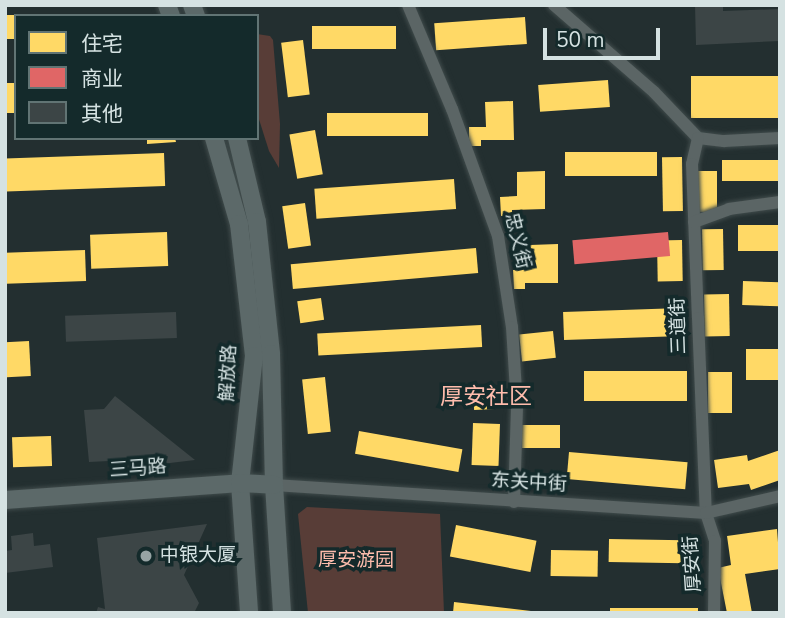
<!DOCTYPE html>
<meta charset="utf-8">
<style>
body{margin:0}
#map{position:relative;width:785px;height:618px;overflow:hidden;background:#232f30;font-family:"Nunito Sans","Noto Sans SC",sans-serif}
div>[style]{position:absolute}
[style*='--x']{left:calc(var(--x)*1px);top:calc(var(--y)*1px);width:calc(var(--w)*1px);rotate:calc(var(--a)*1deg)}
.green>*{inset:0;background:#583d37}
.homes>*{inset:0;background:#ffd966;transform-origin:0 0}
.shops>*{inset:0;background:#e06666;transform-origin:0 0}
.building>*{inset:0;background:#3c4546;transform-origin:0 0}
.roads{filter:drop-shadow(0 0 2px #404b4b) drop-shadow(0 0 2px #404b4b)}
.street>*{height:12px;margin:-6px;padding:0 6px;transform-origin:6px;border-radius:6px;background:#5b6565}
.secondary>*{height:18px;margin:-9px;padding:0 9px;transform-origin:9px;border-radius:9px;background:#5c6969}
.dots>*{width:19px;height:19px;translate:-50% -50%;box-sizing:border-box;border:4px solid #142a2b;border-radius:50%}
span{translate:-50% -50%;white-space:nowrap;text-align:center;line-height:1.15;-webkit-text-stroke:7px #142a2b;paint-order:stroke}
.street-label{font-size:19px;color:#d5e2e2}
.poi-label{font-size:19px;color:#d5e2e2}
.left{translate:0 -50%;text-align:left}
.park-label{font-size:19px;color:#fdbcac}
.quarter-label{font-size:23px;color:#febcac}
.frame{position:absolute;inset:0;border:7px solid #d5e2e2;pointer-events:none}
.legend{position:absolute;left:14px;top:14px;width:245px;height:126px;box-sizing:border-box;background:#142a2b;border:2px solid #617474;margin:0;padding:9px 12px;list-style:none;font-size:21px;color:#d5e2e2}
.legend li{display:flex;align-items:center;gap:14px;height:35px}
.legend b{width:35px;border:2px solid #617474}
.scale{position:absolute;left:543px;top:28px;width:117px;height:32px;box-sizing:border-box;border:4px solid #d5e2e2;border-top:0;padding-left:9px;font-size:21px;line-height:24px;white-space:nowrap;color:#d5e2e2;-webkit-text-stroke:5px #142a2b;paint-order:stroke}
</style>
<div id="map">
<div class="green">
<div style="clip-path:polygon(257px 34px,270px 36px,273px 40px,280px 124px,279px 168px,269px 151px,257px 113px)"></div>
<div style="clip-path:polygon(307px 507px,440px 514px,444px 613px,308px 613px,298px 514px)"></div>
</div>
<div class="homes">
<div style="left:5px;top:15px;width:11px;height:24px"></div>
<div style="left:525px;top:17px;width:27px;height:91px;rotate:86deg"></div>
<div style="left:396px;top:26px;width:23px;height:84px;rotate:90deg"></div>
<div style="left:303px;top:40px;width:55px;height:22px;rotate:83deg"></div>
<div style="left:780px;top:76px;width:42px;height:89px;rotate:90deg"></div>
<div style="left:608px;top:80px;width:27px;height:70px;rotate:86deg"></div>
<div style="left:5px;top:83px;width:11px;height:30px"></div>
<div style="clip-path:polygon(513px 101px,514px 140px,481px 140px,481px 146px,469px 146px,469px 127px,486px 127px,485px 102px)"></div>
<div style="left:428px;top:113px;width:23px;height:101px;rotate:90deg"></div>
<div style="left:315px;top:130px;width:45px;height:26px;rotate:80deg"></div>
<div style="clip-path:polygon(147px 138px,175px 138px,176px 142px,147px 144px)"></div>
<div style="left:657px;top:152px;width:24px;height:92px;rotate:90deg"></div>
<div style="left:164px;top:153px;width:33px;height:159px;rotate:88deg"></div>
<div style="left:682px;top:157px;width:54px;height:20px;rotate:89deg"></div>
<div style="left:780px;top:160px;width:21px;height:58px;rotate:90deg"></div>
<div style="clip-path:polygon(545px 171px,545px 209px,512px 210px,512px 216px,501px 216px,500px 197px,517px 196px,517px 172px)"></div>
<div style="left:698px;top:171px;width:19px;height:41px"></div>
<div style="left:454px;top:179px;width:30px;height:140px;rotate:86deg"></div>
<div style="left:305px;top:203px;width:43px;height:23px;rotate:82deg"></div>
<div style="left:780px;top:225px;width:26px;height:42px;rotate:90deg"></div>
<div style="left:723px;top:229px;width:41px;height:21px;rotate:89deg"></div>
<div style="left:167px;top:232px;width:34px;height:77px;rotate:88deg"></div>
<div style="left:682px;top:240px;width:41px;height:25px;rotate:89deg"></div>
<div style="clip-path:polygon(558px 244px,558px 283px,525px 283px,525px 289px,514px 289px,513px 270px,530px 269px,530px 245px)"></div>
<div style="left:476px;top:248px;width:25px;height:186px;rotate:85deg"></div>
<div style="left:85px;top:250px;width:31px;height:80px;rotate:88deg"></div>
<div style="left:743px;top:281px;width:37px;height:24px;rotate:2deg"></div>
<div style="left:729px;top:294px;width:42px;height:25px;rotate:89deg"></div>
<div style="left:321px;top:298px;width:22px;height:24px;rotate:82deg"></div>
<div style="left:681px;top:308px;width:28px;height:118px;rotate:88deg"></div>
<div style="left:481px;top:325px;width:22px;height:164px;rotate:87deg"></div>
<div style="left:553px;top:331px;width:27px;height:34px;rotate:84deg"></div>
<div style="left:29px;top:341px;width:35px;height:24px;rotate:87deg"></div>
<div style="left:780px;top:349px;width:31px;height:34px;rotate:90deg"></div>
<div style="left:687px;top:371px;width:30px;height:103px;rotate:90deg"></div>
<div style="left:708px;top:372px;width:24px;height:41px"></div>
<div style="left:325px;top:377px;width:55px;height:23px;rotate:84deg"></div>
<div style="left:494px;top:388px;width:21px;height:21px;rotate:87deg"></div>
<div style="left:473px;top:423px;width:27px;height:42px;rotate:2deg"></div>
<div style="left:560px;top:425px;width:23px;height:38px;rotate:90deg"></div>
<div style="left:359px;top:431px;width:105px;height:23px;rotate:10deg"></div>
<div style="left:51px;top:436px;width:30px;height:39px;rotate:88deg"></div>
<div style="clip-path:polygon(780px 450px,780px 480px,751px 490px,749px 484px,718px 488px,714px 460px,747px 455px,748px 461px)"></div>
<div style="left:569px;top:452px;width:119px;height:27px;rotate:5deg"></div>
<div style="left:456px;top:525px;width:82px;height:32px;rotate:11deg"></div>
<div style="clip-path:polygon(777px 529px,780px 569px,745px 574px,752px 613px,727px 613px,718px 568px,731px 565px,727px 536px)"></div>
<div style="left:609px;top:539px;width:89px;height:23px;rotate:1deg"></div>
<div style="left:551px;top:550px;width:47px;height:26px;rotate:1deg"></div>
<div style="clip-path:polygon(454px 602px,531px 611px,531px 613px,453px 613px)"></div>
<div style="left:610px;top:608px;width:88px;height:5px"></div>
</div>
<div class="shops">
<div style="left:668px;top:232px;width:24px;height:96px;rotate:85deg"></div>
</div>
<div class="building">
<div style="clip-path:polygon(695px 5px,723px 5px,723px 11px,780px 9px,780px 41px,696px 45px)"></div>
<div style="left:176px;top:312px;width:26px;height:111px;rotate:88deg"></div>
<div style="clip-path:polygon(115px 396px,195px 460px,111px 470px,109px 461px,89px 462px,84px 410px,104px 409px)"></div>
<div style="clip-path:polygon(207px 524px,184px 575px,199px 603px,194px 613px,96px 613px,98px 607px,105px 609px,97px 538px)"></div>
<div style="clip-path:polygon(33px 533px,34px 546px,50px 544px,53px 567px,5px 573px,5px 551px,12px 550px,11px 536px)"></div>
</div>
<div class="roads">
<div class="street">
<div style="--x:408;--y:5;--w:113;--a:67.1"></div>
<div style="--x:452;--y:109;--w:135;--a:70.1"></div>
<div style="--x:498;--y:236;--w:92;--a:81.3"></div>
<div style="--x:512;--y:327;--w:80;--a:86.4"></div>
<div style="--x:517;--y:407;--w:95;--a:91.8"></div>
<div style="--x:554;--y:5;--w:133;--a:41"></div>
<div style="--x:654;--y:92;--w:64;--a:46.3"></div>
<div style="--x:698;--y:138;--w:26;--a:7"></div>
<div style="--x:724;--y:141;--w:56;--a:-3.1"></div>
<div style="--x:698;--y:138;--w:27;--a:103"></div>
<div style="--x:692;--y:164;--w:154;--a:87.8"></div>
<div style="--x:698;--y:318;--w:195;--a:87.7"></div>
<div style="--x:706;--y:513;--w:29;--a:72"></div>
<div style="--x:715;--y:541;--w:72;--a:90.8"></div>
<div style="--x:694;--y:222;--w:37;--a:-20"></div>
<div style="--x:729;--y:209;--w:51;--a:-7.8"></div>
<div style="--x:274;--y:485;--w:433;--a:3.7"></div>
<div style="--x:706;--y:513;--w:76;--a:-12.9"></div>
</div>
<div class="secondary">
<div style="--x:167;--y:5;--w:12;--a:70"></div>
<div style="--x:192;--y:5;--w:12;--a:70"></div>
<div style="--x:214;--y:138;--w:90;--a:73.8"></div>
<div style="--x:239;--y:224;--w:133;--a:83.5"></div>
<div style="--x:254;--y:356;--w:128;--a:96.3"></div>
<div style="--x:240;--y:483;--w:130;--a:86"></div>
<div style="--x:237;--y:138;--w:86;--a:76.6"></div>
<div style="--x:257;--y:222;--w:133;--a:83.9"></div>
<div style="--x:271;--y:354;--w:131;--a:88.7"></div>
<div style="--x:274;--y:485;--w:128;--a:86.4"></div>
<div style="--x:5;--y:500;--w:236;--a:-4.1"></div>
<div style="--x:240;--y:483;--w:34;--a:3"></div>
</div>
</div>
<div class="dots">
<div style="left:146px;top:556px;background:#97a3a4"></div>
</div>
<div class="street-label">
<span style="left:517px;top:241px;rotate:76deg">忠义街</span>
<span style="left:679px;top:326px;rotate:-92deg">三道街</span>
<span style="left:229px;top:373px;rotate:-87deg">解放路</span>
<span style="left:138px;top:469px;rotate:-4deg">三马路</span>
<span style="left:529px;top:483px;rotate:3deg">东关中街</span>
<span style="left:693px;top:564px;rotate:-94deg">厚安街</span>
</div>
<div class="poi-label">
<span class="left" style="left:160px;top:556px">中银大厦</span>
</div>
<div class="park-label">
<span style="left:356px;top:561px">厚安游园</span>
</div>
<div class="quarter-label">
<span style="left:486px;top:397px">厚安社区</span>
</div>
<div class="frame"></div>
<ul class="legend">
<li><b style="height:19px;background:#ffd966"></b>住宅</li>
<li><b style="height:19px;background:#e06666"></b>商业</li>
<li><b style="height:19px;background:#3c4546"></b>其他</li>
</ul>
<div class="scale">50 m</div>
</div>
